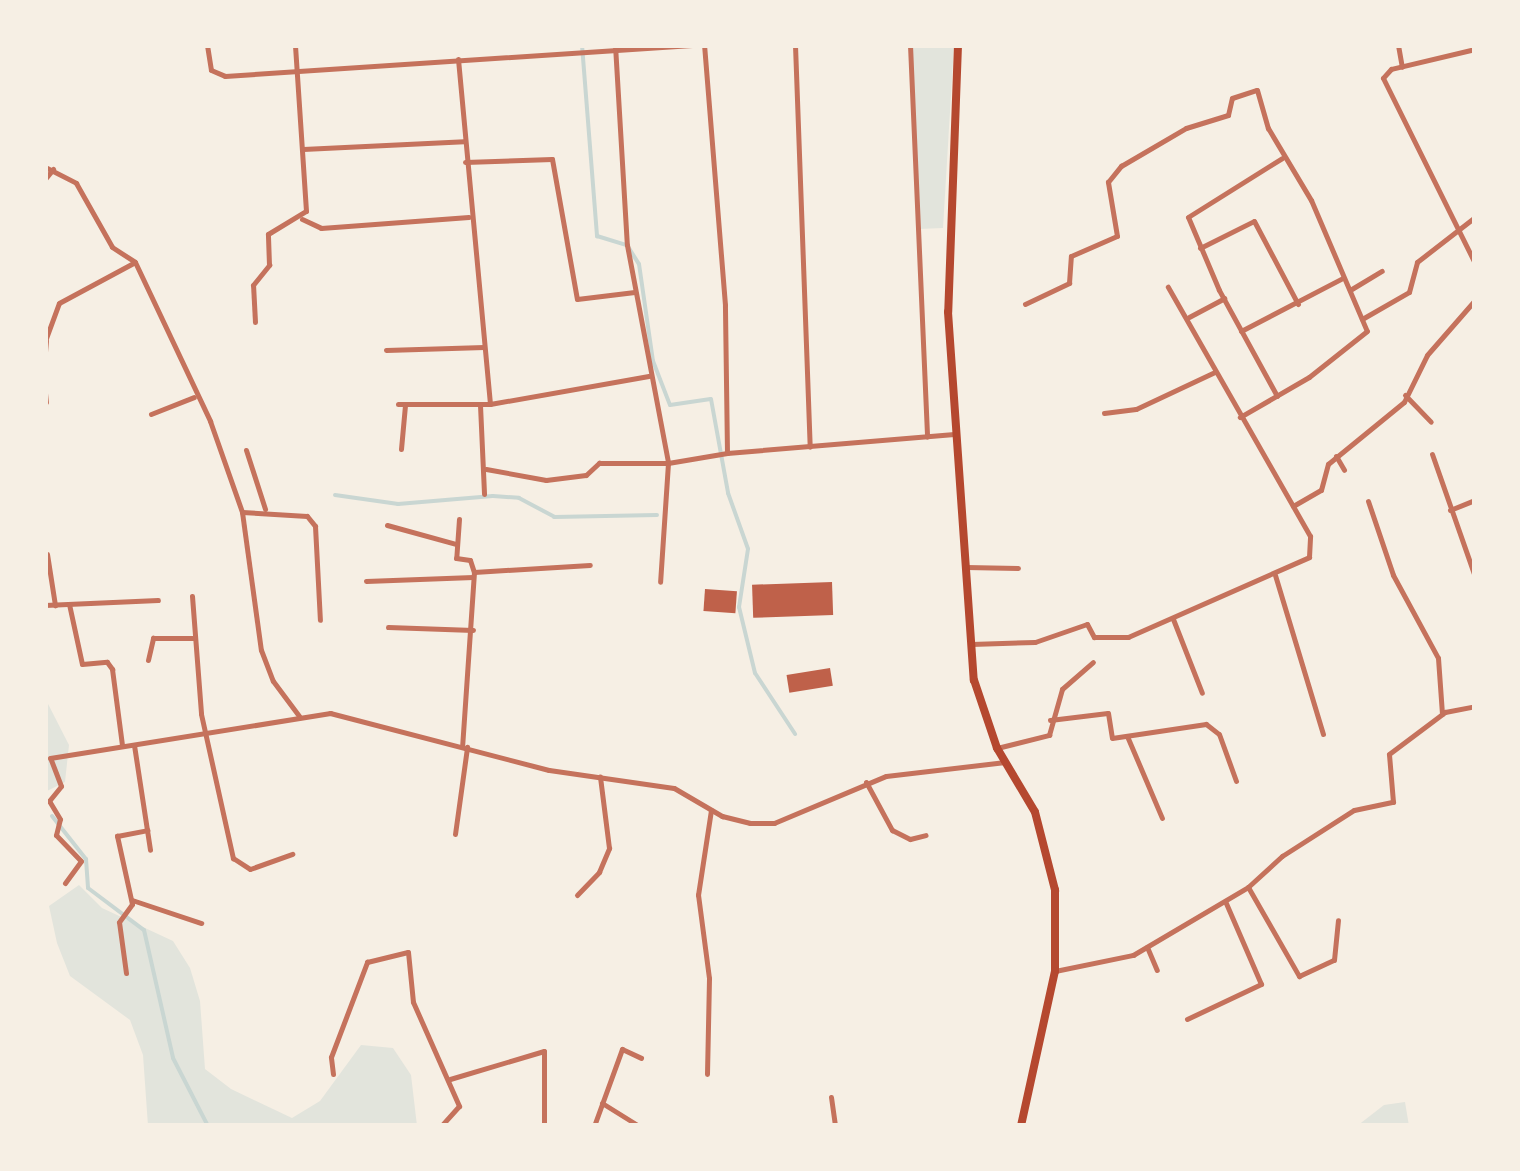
<!DOCTYPE html>
<style>
body{margin:0}
#map{position:relative;width:1520px;height:1171px;overflow:hidden;background:#f6efe4;font-family:"Roboto Serif",serif}
div>[style]{position:absolute}
[style*='--x']{left:calc(var(--x)*1px);top:calc(var(--y)*1px);width:calc(var(--w)*1px);rotate:calc(var(--a)*1deg)}
.green>*{inset:0;background:#e2e4dc}
.stream>*{height:4px;margin:-2px;padding:0 2px;transform-origin:2px;border-radius:2px;background:#c9d6d2}
.building>*{inset:0;background:#bf614a;transform-origin:0 0}
.minor>*{height:5px;margin:-2.5px;padding:0 2.5px;transform-origin:2.5px;border-radius:2.5px;background:#c5725c}
.secondary>*{height:8px;margin:-4px;padding:0 4px;transform-origin:4px;border-radius:4px;background:#b5482f}
span{translate:-50% -50%;white-space:nowrap;text-align:center;line-height:1.15;-webkit-text-stroke:8px #f6efe4;paint-order:stroke}
.frame{position:absolute;inset:0;border:48px solid #f6efe4;pointer-events:none}
</style>
<div id="map">
<div class="green">
<div style="clip-path:polygon(912px 45px,954px 45px,943px 228px,919px 229px)"></div>
<div style="clip-path:polygon(45px 698px,69px 745px,65px 782px,45px 792px)"></div>
<div style="clip-path:polygon(79px 885px,102px 908px,173px 941px,190px 968px,200px 1001px,205px 1069px,231px 1089px,292px 1118px,320px 1101px,361px 1045px,393px 1048px,411px 1075px,417px 1126px,148px 1126px,143px 1055px,130px 1020px,70px 976px,57px 943px,49px 906px)"></div>
<div style="clip-path:polygon(1405px 1102px,1409px 1126px,1357px 1126px,1384px 1105px)"></div>
</div>
<div class="stream">
<div style="--x:582;--y:45;--w:192;--a:85.5"></div>
<div style="--x:597;--y:236;--w:31;--a:17"></div>
<div style="--x:627;--y:245;--w:22;--a:58"></div>
<div style="--x:639;--y:264;--w:98;--a:81.8"></div>
<div style="--x:653;--y:361;--w:47;--a:68.9"></div>
<div style="--x:670;--y:405;--w:41;--a:-8.3"></div>
<div style="--x:711;--y:399;--w:96;--a:79.7"></div>
<div style="--x:728;--y:493;--w:59;--a:70.3"></div>
<div style="--x:748;--y:549;--w:59;--a:98.8"></div>
<div style="--x:739;--y:607;--w:68;--a:76.4"></div>
<div style="--x:755;--y:673;--w:73;--a:56.7"></div>
<div style="--x:335;--y:495;--w:64;--a:8.1"></div>
<div style="--x:398;--y:504;--w:95;--a:-4.8"></div>
<div style="--x:493;--y:496;--w:26;--a:4"></div>
<div style="--x:519;--y:498;--w:40;--a:28"></div>
<div style="--x:554;--y:517;--w:103;--a:-1.1"></div>
<div style="--x:52;--y:816;--w:55;--a:51.7"></div>
<div style="--x:86;--y:859;--w:29;--a:86"></div>
<div style="--x:88;--y:888;--w:70;--a:36.9"></div>
<div style="--x:144;--y:930;--w:131;--a:77.2"></div>
<div style="--x:173;--y:1058;--w:76;--a:62.8"></div>
</div>
<div class="building">
<div style="left:832px;top:582px;width:33px;height:80px;rotate:88deg"></div>
<div style="left:705px;top:589px;width:32px;height:22px;rotate:4deg"></div>
<div style="left:830px;top:668px;width:18px;height:44px;rotate:81deg"></div>
</div>
<div class="minor">
<div style="--x:207;--y:45;--w:25;--a:81"></div>
<div style="--x:211;--y:70;--w:15;--a:23"></div>
<div style="--x:225;--y:76;--w:472;--a:-3.8"></div>
<div style="--x:615;--y:45;--w:200;--a:86.6"></div>
<div style="--x:627;--y:245;--w:222;--a:79.3"></div>
<div style="--x:668;--y:463;--w:60;--a:-9.6"></div>
<div style="--x:727;--y:453;--w:148;--a:-90.8"></div>
<div style="--x:725;--y:305;--w:261;--a:-94.6"></div>
<div style="--x:795;--y:45;--w:402;--a:87.9"></div>
<div style="--x:910;--y:45;--w:392;--a:87.5"></div>
<div style="--x:1398;--y:45;--w:22;--a:80"></div>
<div style="--x:1475;--y:49;--w:86;--a:166.6"></div>
<div style="--x:1391;--y:69;--w:12;--a:132"></div>
<div style="--x:1383;--y:78;--w:207;--a:63.6"></div>
<div style="--x:458;--y:59;--w:346;--a:84.7"></div>
<div style="--x:303;--y:149;--w:161;--a:-2.8"></div>
<div style="--x:465;--y:162;--w:87;--a:-2"></div>
<div style="--x:552;--y:159;--w:142;--a:79.9"></div>
<div style="--x:577;--y:299;--w:58;--a:-6.9"></div>
<div style="--x:45;--y:167;--w:35;--a:27"></div>
<div style="--x:76;--y:183;--w:73;--a:60.6"></div>
<div style="--x:112;--y:247;--w:27;--a:33"></div>
<div style="--x:135;--y:262;--w:176;--a:64.7"></div>
<div style="--x:210;--y:421;--w:96;--a:70.6"></div>
<div style="--x:242;--y:512;--w:139;--a:82.2"></div>
<div style="--x:261;--y:650;--w:33;--a:69"></div>
<div style="--x:273;--y:681;--w:44;--a:53.4"></div>
<div style="--x:45;--y:179;--w:13;--a:-51"></div>
<div style="--x:302;--y:219;--w:21;--a:25"></div>
<div style="--x:321;--y:228;--w:148;--a:-4.3"></div>
<div style="--x:1200;--y:248;--w:60;--a:-26.6"></div>
<div style="--x:1254;--y:221;--w:94;--a:62.1"></div>
<div style="--x:1350;--y:290;--w:37;--a:-31"></div>
<div style="--x:1025;--y:304;--w:49;--a:-25.5"></div>
<div style="--x:1069;--y:283;--w:27;--a:-86"></div>
<div style="--x:1071;--y:256;--w:50;--a:-23.5"></div>
<div style="--x:1117;--y:236;--w:55;--a:-99.5"></div>
<div style="--x:1108;--y:182;--w:21;--a:-51"></div>
<div style="--x:1121;--y:166;--w:75;--a:-30.3"></div>
<div style="--x:1186;--y:128;--w:44;--a:-17.2"></div>
<div style="--x:1228;--y:115;--w:17;--a:-77"></div>
<div style="--x:1232;--y:98;--w:26;--a:-18"></div>
<div style="--x:1257;--y:90;--w:40;--a:74"></div>
<div style="--x:1268;--y:128;--w:84;--a:59.2"></div>
<div style="--x:1311;--y:200;--w:142;--a:66.9"></div>
<div style="--x:1367;--y:331;--w:74;--a:141.6"></div>
<div style="--x:1309;--y:377;--w:80;--a:149.9"></div>
<div style="--x:1189;--y:317;--w:40;--a:-28"></div>
<div style="--x:1362;--y:319;--w:54;--a:-29.9"></div>
<div style="--x:1409;--y:292;--w:31;--a:-75"></div>
<div style="--x:1417;--y:262;--w:73;--a:-37.8"></div>
<div style="--x:255;--y:322;--w:37;--a:-93"></div>
<div style="--x:253;--y:285;--w:26;--a:-51"></div>
<div style="--x:269;--y:265;--w:31;--a:-92"></div>
<div style="--x:268;--y:234;--w:44;--a:-31.2"></div>
<div style="--x:306;--y:211;--w:166;--a:-93.8"></div>
<div style="--x:1241;--y:331;--w:115;--a:-27.5"></div>
<div style="--x:45;--y:341;--w:40;--a:-69.8"></div>
<div style="--x:59;--y:303;--w:86;--a:-28.3"></div>
<div style="--x:386;--y:350;--w:98;--a:-1.8"></div>
<div style="--x:45;--y:352;--w:11;--a:-85"></div>
<div style="--x:45;--y:393;--w:9;--a:84"></div>
<div style="--x:1405;--y:395;--w:37;--a:46"></div>
<div style="--x:1277;--y:396;--w:121;--a:-118.7"></div>
<div style="--x:1219;--y:290;--w:79;--a:-113"></div>
<div style="--x:1188;--y:217;--w:111;--a:-32.1"></div>
<div style="--x:398;--y:404;--w:92;--a:0"></div>
<div style="--x:490;--y:404;--w:161;--a:-10"></div>
<div style="--x:480;--y:405;--w:89;--a:87.4"></div>
<div style="--x:1104;--y:413;--w:32;--a:-7"></div>
<div style="--x:1136;--y:409;--w:87;--a:-25.1"></div>
<div style="--x:151;--y:414;--w:46;--a:-21.6"></div>
<div style="--x:401;--y:449;--w:44;--a:-84.8"></div>
<div style="--x:246;--y:450;--w:62;--a:72.1"></div>
<div style="--x:727;--y:453;--w:228;--a:-4.8"></div>
<div style="--x:1432;--y:454;--w:130;--a:70.7"></div>
<div style="--x:1336;--y:456;--w:16;--a:60"></div>
<div style="--x:486;--y:469;--w:61;--a:10.4"></div>
<div style="--x:546;--y:480;--w:40;--a:-7.1"></div>
<div style="--x:586;--y:475;--w:18;--a:-43"></div>
<div style="--x:599;--y:463;--w:69;--a:0"></div>
<div style="--x:668;--y:463;--w:119;--a:93.8"></div>
<div style="--x:1368;--y:501;--w:78;--a:71.3"></div>
<div style="--x:1393;--y:575;--w:94;--a:61.5"></div>
<div style="--x:1438;--y:658;--w:56;--a:85.9"></div>
<div style="--x:1293;--y:506;--w:32;--a:-30"></div>
<div style="--x:1321;--y:490;--w:27;--a:-75"></div>
<div style="--x:1328;--y:464;--w:98;--a:-39.2"></div>
<div style="--x:1404;--y:402;--w:52;--a:-63.9"></div>
<div style="--x:1427;--y:355;--w:73;--a:-48.9"></div>
<div style="--x:1450;--y:510;--w:27;--a:-22"></div>
<div style="--x:242;--y:512;--w:65;--a:3.5"></div>
<div style="--x:307;--y:516;--w:13;--a:51"></div>
<div style="--x:315;--y:526;--w:94;--a:87"></div>
<div style="--x:459;--y:519;--w:39;--a:94"></div>
<div style="--x:456;--y:558;--w:14;--a:8"></div>
<div style="--x:470;--y:560;--w:13;--a:72"></div>
<div style="--x:474;--y:572;--w:174;--a:93.9"></div>
<div style="--x:387;--y:525;--w:72;--a:15.4"></div>
<div style="--x:47;--y:554;--w:52;--a:81.1"></div>
<div style="--x:966;--y:567;--w:52;--a:1.1"></div>
<div style="--x:474;--y:572;--w:116;--a:-3.5"></div>
<div style="--x:1275;--y:575;--w:166;--a:73.2"></div>
<div style="--x:366;--y:581;--w:107;--a:-2.1"></div>
<div style="--x:192;--y:596;--w:118;--a:85.6"></div>
<div style="--x:201;--y:714;--w:148;--a:77.5"></div>
<div style="--x:233;--y:858;--w:20;--a:33"></div>
<div style="--x:250;--y:869;--w:45;--a:-19.7"></div>
<div style="--x:69;--y:604;--w:61;--a:77.8"></div>
<div style="--x:82;--y:664;--w:25;--a:-5"></div>
<div style="--x:107;--y:662;--w:9;--a:54"></div>
<div style="--x:112;--y:669;--w:77;--a:82.5"></div>
<div style="--x:45;--y:605;--w:113;--a:-2.5"></div>
<div style="--x:1173;--y:619;--w:79;--a:68.6"></div>
<div style="--x:388;--y:627;--w:85;--a:2"></div>
<div style="--x:971;--y:644;--w:64;--a:-1.8"></div>
<div style="--x:1035;--y:642;--w:55;--a:-19.1"></div>
<div style="--x:1087;--y:624;--w:15;--a:62"></div>
<div style="--x:1094;--y:637;--w:34;--a:0"></div>
<div style="--x:1128;--y:637;--w:198;--a:-23.8"></div>
<div style="--x:1309;--y:557;--w:21;--a:-87"></div>
<div style="--x:1310;--y:536;--w:287;--a:-119.7"></div>
<div style="--x:148;--y:660;--w:23;--a:-77"></div>
<div style="--x:153;--y:638;--w:41;--a:0"></div>
<div style="--x:1050;--y:720;--w:58;--a:-6.9"></div>
<div style="--x:1108;--y:713;--w:25;--a:81"></div>
<div style="--x:1112;--y:738;--w:95;--a:-8.5"></div>
<div style="--x:1206;--y:724;--w:16;--a:38"></div>
<div style="--x:1219;--y:734;--w:50;--a:70.1"></div>
<div style="--x:1127;--y:736;--w:89;--a:66.9"></div>
<div style="--x:134;--y:745;--w:106;--a:81.3"></div>
<div style="--x:997;--y:748;--w:54;--a:-14"></div>
<div style="--x:1049;--y:735;--w:48;--a:-74.2"></div>
<div style="--x:1062;--y:689;--w:41;--a:-41.1"></div>
<div style="--x:866;--y:782;--w:55;--a:61.6"></div>
<div style="--x:892;--y:830;--w:20;--a:27"></div>
<div style="--x:910;--y:839;--w:16;--a:-14"></div>
<div style="--x:455;--y:834;--w:88;--a:-82.1"></div>
<div style="--x:65;--y:883;--w:27;--a:-54"></div>
<div style="--x:81;--y:861;--w:36;--a:-134"></div>
<div style="--x:56;--y:835;--w:16;--a:-76"></div>
<div style="--x:60;--y:819;--w:21;--a:-121"></div>
<div style="--x:49;--y:801;--w:19;--a:-51"></div>
<div style="--x:61;--y:786;--w:30;--a:-111"></div>
<div style="--x:50;--y:758;--w:284;--a:-9.1"></div>
<div style="--x:330;--y:713;--w:226;--a:14.6"></div>
<div style="--x:549;--y:770;--w:126;--a:8.2"></div>
<div style="--x:674;--y:788;--w:56;--a:30.3"></div>
<div style="--x:722;--y:816;--w:29;--a:14"></div>
<div style="--x:750;--y:823;--w:24;--a:0"></div>
<div style="--x:774;--y:823;--w:121;--a:-22.8"></div>
<div style="--x:886;--y:776;--w:120;--a:-6.7"></div>
<div style="--x:1248;--y:887;--w:103;--a:60.2"></div>
<div style="--x:1299;--y:976;--w:38;--a:-25"></div>
<div style="--x:1334;--y:960;--w:40;--a:-84.3"></div>
<div style="--x:577;--y:895;--w:32;--a:-46"></div>
<div style="--x:599;--y:872;--w:26;--a:-67"></div>
<div style="--x:609;--y:848;--w:72;--a:-97.2"></div>
<div style="--x:132;--y:900;--w:73;--a:18.4"></div>
<div style="--x:1147;--y:947;--w:25;--a:67"></div>
<div style="--x:1055;--y:971;--w:80;--a:-11.6"></div>
<div style="--x:1133;--y:955;--w:134;--a:-30.6"></div>
<div style="--x:1248;--y:887;--w:46;--a:-42.4"></div>
<div style="--x:1282;--y:856;--w:85;--a:-32.6"></div>
<div style="--x:1354;--y:810;--w:40;--a:-12"></div>
<div style="--x:1393;--y:802;--w:48;--a:-94.8"></div>
<div style="--x:1389;--y:754;--w:70;--a:-36.9"></div>
<div style="--x:1445;--y:712;--w:31;--a:-11"></div>
<div style="--x:126;--y:973;--w:51;--a:-97.8"></div>
<div style="--x:119;--y:922;--w:22;--a:-54"></div>
<div style="--x:132;--y:904;--w:70;--a:-102.4"></div>
<div style="--x:117;--y:836;--w:31;--a:-11"></div>
<div style="--x:1187;--y:1019;--w:82;--a:-25.3"></div>
<div style="--x:1261;--y:984;--w:90;--a:-113.4"></div>
<div style="--x:333;--y:1074;--w:17;--a:-97"></div>
<div style="--x:331;--y:1057;--w:102;--a:-69.2"></div>
<div style="--x:367;--y:962;--w:42;--a:-13.7"></div>
<div style="--x:408;--y:952;--w:50;--a:84.3"></div>
<div style="--x:413;--y:1002;--w:114;--a:66.1"></div>
<div style="--x:459;--y:1106;--w:27;--a:132"></div>
<div style="--x:707;--y:1074;--w:96;--a:-88.8"></div>
<div style="--x:709;--y:978;--w:84;--a:-97.5"></div>
<div style="--x:698;--y:895;--w:86;--a:-81.3"></div>
<div style="--x:450;--y:1079;--w:98;--a:-16.6"></div>
<div style="--x:544;--y:1051;--w:75;--a:90"></div>
<div style="--x:831;--y:1097;--w:29;--a:82"></div>
<div style="--x:602;--y:1103;--w:44;--a:31.9"></div>
<div style="--x:639;--y:1126;--w:33;--a:0"></div>
<div style="--x:594;--y:1126;--w:82;--a:-70"></div>
<div style="--x:622;--y:1049;--w:21;--a:25"></div>
</div>
<div class="secondary">
<div style="--x:958;--y:45;--w:267;--a:92.1"></div>
<div style="--x:948;--y:312;--w:369;--a:86"></div>
<div style="--x:974;--y:680;--w:72;--a:71.3"></div>
<div style="--x:997;--y:748;--w:74;--a:59.3"></div>
<div style="--x:1035;--y:812;--w:81;--a:75.6"></div>
<div style="--x:1055;--y:890;--w:81;--a:90"></div>
<div style="--x:1055;--y:971;--w:159;--a:102.4"></div>
</div>
<div class="frame"></div>
</div>
